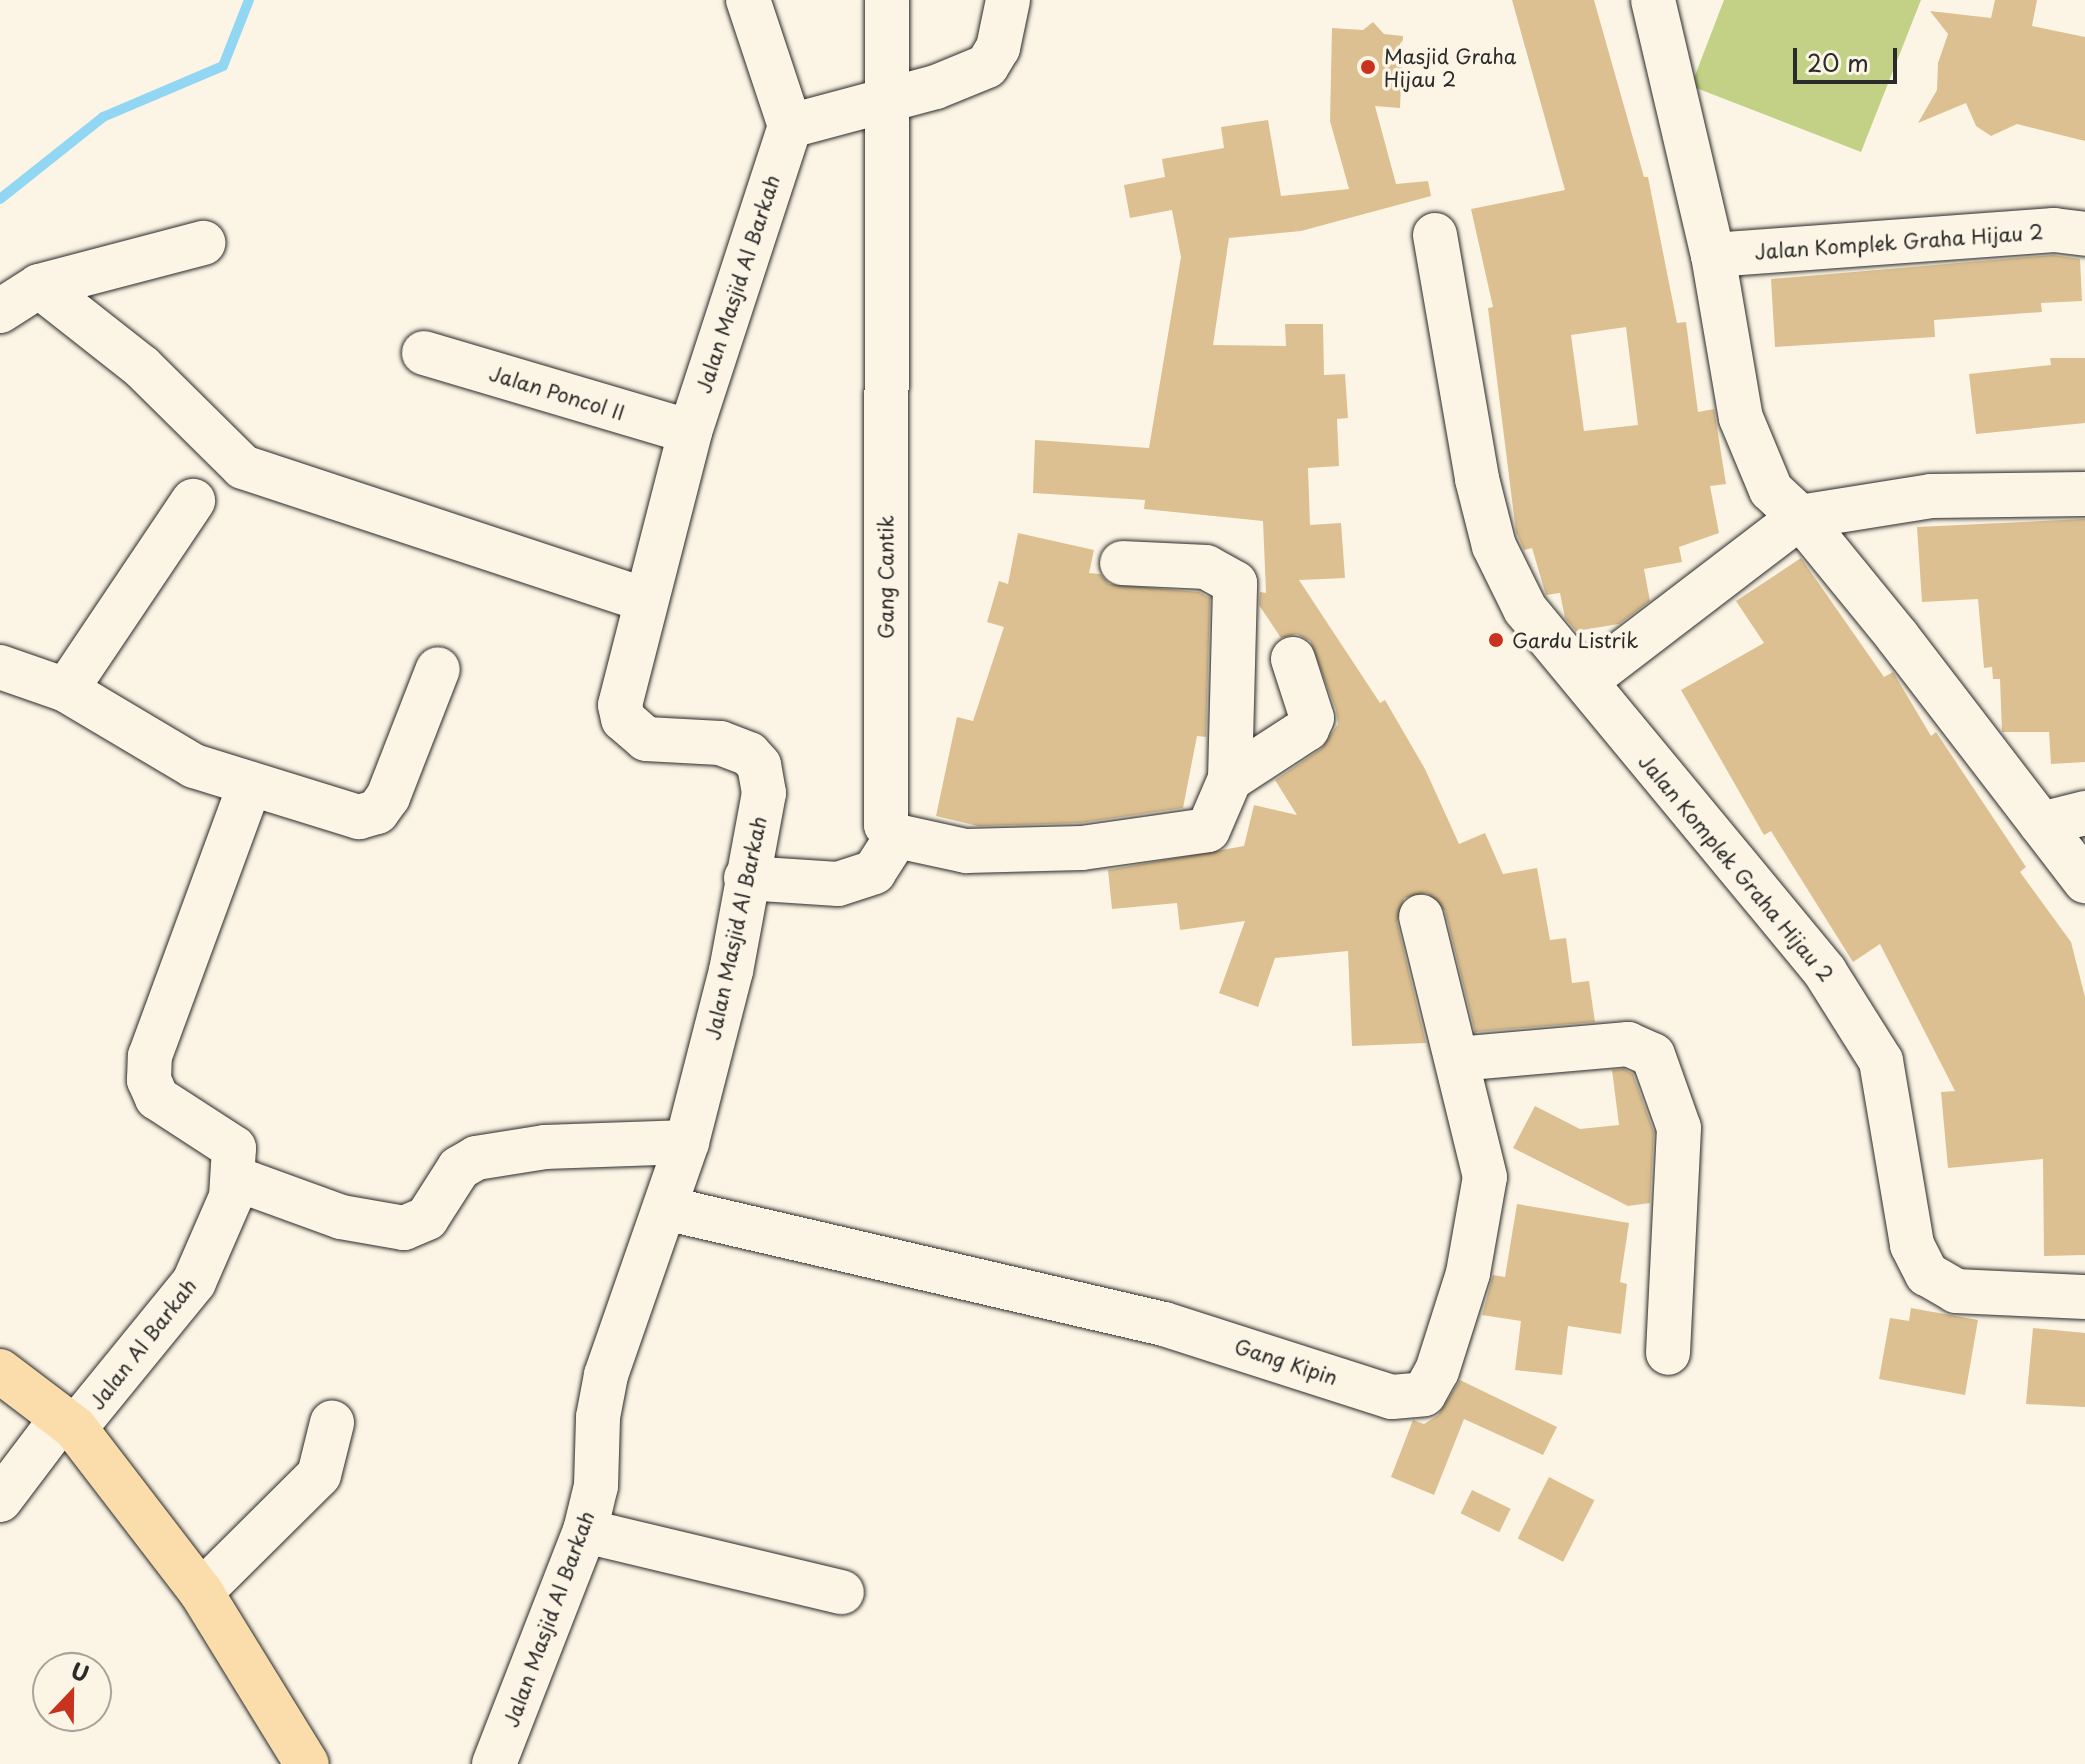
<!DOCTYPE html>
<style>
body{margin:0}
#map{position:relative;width:2085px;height:1764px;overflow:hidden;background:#fcf5e5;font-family:"Playpen Sans",sans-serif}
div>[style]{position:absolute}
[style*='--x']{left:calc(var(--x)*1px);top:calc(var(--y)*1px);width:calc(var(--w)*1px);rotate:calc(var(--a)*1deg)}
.green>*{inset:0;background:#c2d185}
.stream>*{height:10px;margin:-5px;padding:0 5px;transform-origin:5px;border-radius:5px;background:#91d7f3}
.building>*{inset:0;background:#dcc091;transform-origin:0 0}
.roads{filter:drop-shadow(0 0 2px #2b2b2b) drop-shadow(0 0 2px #2b2b2b)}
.minor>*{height:44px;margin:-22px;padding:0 22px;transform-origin:22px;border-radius:22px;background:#fcf5e5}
.major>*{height:44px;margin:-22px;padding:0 22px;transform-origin:22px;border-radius:22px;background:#faddab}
.dots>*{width:22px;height:22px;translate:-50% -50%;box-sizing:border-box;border:4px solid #fcf5e5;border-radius:50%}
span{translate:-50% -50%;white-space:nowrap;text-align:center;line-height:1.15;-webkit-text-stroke:7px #fcf5e5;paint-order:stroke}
.poi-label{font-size:20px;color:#2b2b2b}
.left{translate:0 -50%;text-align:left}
.street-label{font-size:20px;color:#2b2b2b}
.north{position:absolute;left:32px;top:1652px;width:80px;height:80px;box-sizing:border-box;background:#fcf5e5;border:2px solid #a8a49b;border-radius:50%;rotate:22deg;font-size:22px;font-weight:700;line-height:32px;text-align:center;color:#2b2b2b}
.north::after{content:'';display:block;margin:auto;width:28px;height:36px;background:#c8321e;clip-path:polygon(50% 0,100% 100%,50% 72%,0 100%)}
.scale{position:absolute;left:1793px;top:48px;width:104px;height:36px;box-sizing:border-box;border:4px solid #2b2b2b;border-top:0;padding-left:10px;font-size:24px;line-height:28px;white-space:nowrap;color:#2b2b2b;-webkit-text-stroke:6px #fcf5e5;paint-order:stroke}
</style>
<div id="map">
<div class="green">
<div style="clip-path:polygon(1724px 0,1921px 0,1861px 152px,1691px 86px)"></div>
</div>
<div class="stream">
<div style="--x:0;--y:199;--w:132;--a:-38.5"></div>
<div style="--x:103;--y:117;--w:130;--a:-23"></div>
<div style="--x:223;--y:66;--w:71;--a:-68.5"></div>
</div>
<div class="building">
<div style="clip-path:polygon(evenodd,1512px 0,1594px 0,1644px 177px,1648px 177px,1677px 323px,1686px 322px,1698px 412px,1714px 409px,1726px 484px,1710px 486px,1719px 533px,1679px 547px,1682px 562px,1644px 569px,1650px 601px,1619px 624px,1576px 631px,1565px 618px,1560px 593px,1546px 595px,1532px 548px,1524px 550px,1516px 532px,1488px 308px,1493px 307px,1471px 209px,1565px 190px,1512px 0,1626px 327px,1638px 425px,1584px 431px,1571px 335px,1626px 327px)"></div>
<div style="clip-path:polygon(1995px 0,2037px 0,2032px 26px,2085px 37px,2085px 141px,2017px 124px,1991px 136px,1976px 126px,1966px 103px,1918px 123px,1937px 90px,1938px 63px,1948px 34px,1930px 11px,1991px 18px)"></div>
<div style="clip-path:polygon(1373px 22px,1384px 34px,1403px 36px,1400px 108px,1375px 106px,1396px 184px,1428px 181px,1431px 196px,1301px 231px,1229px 238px,1213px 345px,1286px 346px,1285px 324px,1323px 324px,1324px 375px,1345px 374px,1348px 418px,1337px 419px,1339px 466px,1308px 468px,1310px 525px,1341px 523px,1345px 578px,1299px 580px,1380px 703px,1385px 700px,1425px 769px,1459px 844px,1485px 833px,1503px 874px,1537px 868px,1550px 940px,1566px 938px,1572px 983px,1589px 981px,1595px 1022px,1475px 1032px,1445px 911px,1427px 893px,1404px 898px,1397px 922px,1426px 1043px,1352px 1046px,1348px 951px,1275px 958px,1258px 1007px,1219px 993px,1245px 921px,1180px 930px,1177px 903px,1112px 909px,1108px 870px,1244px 846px,1254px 805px,1297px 815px,1275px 780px,1321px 749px,1338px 724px,1336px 710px,1310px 641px,1297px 634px,1281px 638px,1259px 605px,1260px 592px,1266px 593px,1263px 521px,1144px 509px,1145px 500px,1033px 493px,1035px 440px,1149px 448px,1181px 257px,1172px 210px,1130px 218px,1124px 185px,1165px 177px,1162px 159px,1224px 148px,1221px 127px,1268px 120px,1281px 196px,1349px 189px,1330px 121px,1332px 28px,1363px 30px)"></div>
<div style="clip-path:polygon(2053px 255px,2080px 259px,2082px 301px,2041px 303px,2042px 312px,1934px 320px,1935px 337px,1775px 347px,1771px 279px)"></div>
<div style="clip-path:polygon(2050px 358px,2085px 358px,2085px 423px,1976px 434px,1969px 374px,2051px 365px)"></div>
<div style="clip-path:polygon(2085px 519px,2085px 762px,2051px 764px,2049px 732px,2002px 732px,2000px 679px,1993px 679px,1992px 667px,1984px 668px,1978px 599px,1922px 602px,1917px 527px)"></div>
<div style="clip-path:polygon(1018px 533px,1094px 550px,1089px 573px,1100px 574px,1109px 584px,1199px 592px,1210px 598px,1206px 737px,1197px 736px,1183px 808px,1080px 823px,978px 826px,936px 816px,957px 717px,973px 721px,1004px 627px,987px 622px,999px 581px,1008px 584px)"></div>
<div style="clip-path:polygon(1801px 558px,1884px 677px,1893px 672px,1931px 736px,1936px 732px,2026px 867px,2020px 872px,2071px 942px,2085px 997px,2085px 1255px,2044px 1256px,2043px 1159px,1948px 1168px,1941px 1092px,1955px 1091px,1880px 944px,1853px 962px,1771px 831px,1764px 835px,1681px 690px,1764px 643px,1736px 601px)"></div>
<div style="clip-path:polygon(1624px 1069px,1633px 1074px,1654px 1132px,1650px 1203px,1628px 1206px,1513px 1148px,1535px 1106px,1580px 1129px,1619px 1125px,1612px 1070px)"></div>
<div style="clip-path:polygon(1517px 1204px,1629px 1223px,1620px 1282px,1627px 1284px,1621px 1334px,1568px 1326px,1562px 1375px,1515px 1370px,1521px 1321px,1482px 1315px,1493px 1275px,1505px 1277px)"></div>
<div style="clip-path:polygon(1911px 1308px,1978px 1320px,1965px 1395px,1879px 1379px,1890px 1318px,1909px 1321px)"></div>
<div style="clip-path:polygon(2033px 1328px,2085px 1333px,2085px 1407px,2026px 1404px)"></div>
<div style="clip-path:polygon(1460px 1380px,1557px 1427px,1543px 1455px,1464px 1419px,1434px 1495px,1391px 1477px,1413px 1420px,1424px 1424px,1438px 1415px)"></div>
<div style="left:1549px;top:1477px;width:51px;height:69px;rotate:27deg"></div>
<div style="left:1472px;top:1490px;width:43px;height:26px;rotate:26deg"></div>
</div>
<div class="roads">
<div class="minor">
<div style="--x:887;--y:0;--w:825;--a:90.07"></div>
<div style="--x:886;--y:825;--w:16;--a:45"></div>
<div style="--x:897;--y:836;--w:71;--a:12.3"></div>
<div style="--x:966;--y:851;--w:116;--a:-1.5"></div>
<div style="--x:1082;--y:848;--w:127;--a:-8.1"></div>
<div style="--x:1208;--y:830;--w:56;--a:-66.7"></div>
<div style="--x:1230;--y:779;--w:196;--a:-88.5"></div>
<div style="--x:1235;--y:583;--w:33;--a:-151"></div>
<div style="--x:1206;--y:567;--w:84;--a:-177.3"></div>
<div style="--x:1653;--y:0;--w:262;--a:76.8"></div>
<div style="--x:1713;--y:255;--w:165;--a:80.3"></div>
<div style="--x:1741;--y:418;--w:78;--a:67.4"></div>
<div style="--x:1771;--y:490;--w:40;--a:43"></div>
<div style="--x:1800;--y:517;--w:154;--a:50.8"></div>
<div style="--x:1897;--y:636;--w:309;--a:52.5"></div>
<div style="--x:790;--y:126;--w:151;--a:-15"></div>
<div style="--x:936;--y:87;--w:55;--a:-22.4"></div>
<div style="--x:987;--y:66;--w:21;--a:-59"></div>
<div style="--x:998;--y:48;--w:49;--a:-78.2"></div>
<div style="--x:1435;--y:235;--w:248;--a:80.2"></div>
<div style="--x:1477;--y:479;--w:69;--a:75.8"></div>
<div style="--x:1494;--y:546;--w:70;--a:63.8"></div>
<div style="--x:1525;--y:609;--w:471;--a:50.4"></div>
<div style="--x:1825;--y:972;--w:105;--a:57.8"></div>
<div style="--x:1881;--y:1061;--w:187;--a:80.4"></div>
<div style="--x:1912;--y:1245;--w:33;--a:63"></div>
<div style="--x:1927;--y:1274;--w:34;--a:30"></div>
<div style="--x:1956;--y:1291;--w:129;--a:2.7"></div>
<div style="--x:1713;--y:255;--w:342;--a:-4.2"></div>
<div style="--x:2054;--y:230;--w:31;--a:7"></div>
<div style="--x:39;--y:286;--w:170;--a:-14.7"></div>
<div style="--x:0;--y:311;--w:46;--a:-32.7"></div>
<div style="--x:39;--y:286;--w:131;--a:38.2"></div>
<div style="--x:142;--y:367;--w:142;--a:44.7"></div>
<div style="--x:243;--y:467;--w:423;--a:18.3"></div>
<div style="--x:424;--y:353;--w:277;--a:16.5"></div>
<div style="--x:0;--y:667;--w:70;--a:19.2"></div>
<div style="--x:66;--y:690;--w:149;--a:30.7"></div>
<div style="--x:194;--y:766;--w:173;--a:17.2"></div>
<div style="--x:359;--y:817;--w:19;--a:-16"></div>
<div style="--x:377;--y:812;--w:19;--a:-54"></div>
<div style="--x:388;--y:797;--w:137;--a:-68.7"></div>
<div style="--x:1587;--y:680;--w:268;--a:-37.4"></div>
<div style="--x:1800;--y:517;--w:133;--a:-9.1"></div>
<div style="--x:1931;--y:496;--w:154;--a:-0.7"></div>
<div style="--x:66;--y:690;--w:228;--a:-56.1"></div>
<div style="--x:1230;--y:779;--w:92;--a:-33"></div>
<div style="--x:1307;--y:729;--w:12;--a:-66"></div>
<div style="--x:1312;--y:718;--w:62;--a:-107.9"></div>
<div style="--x:2041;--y:824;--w:45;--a:-14"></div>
<div style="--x:746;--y:878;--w:92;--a:3.7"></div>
<div style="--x:838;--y:884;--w:38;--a:-18"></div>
<div style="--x:874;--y:872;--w:43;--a:-57.4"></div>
<div style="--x:1457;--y:1059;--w:172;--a:-5"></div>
<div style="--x:1628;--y:1044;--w:27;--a:24"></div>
<div style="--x:1653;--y:1055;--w:77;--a:70.4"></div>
<div style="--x:1679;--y:1128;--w:225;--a:92.8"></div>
<div style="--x:234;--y:1178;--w:114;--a:20"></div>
<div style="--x:341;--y:1217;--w:64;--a:9.9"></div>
<div style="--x:404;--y:1228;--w:25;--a:-23"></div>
<div style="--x:427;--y:1218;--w:59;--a:-57.4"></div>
<div style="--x:459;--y:1168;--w:20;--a:-30"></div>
<div style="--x:476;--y:1158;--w:70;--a:-9.1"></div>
<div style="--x:545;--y:1147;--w:142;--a:-2"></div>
<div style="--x:665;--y:1208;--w:512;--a:13.09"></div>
<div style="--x:1164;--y:1324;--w:239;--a:17.8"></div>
<div style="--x:1392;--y:1397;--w:32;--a:-5"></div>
<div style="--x:1424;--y:1394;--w:26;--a:-61"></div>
<div style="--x:1437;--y:1371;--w:103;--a:-72.4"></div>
<div style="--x:1468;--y:1273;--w:97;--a:-80"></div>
<div style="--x:1485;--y:1177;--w:268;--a:-103.8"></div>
<div style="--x:75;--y:1428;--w:188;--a:-50.8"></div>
<div style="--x:194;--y:1282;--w:93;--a:-66.5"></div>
<div style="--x:231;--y:1197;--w:49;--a:-86.5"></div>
<div style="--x:234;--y:1148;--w:92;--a:-147"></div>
<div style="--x:157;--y:1098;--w:20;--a:-114"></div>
<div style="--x:149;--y:1080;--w:24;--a:-88"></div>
<div style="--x:150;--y:1056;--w:290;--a:-69.8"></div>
<div style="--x:0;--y:1500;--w:103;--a:-52.9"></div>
<div style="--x:585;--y:1531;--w:264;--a:13.4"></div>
<div style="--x:201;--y:1592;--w:166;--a:-44.8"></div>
<div style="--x:319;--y:1475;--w:54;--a:-76"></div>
<div style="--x:494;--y:1764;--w:250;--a:-68.7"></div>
<div style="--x:585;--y:1531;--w:46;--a:-76.3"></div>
<div style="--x:596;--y:1486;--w:69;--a:-88.3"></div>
<div style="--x:598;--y:1417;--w:43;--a:-79.2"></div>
<div style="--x:606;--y:1375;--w:247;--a:-70.8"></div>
<div style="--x:687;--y:1142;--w:177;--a:-75.6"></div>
<div style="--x:731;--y:971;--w:181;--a:-79.5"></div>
<div style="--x:764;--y:793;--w:28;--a:-100"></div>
<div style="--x:759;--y:765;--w:15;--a:-132"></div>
<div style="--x:749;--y:754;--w:31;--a:-159"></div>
<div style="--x:720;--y:743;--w:74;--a:-176.9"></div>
<div style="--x:646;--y:739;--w:30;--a:-139"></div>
<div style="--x:623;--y:719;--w:14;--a:-102"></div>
<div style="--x:620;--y:705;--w:282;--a:-75.6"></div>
<div style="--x:690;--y:432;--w:322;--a:-71.9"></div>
<div style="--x:790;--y:126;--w:133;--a:-108.4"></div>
</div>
<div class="major">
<div style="--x:0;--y:1371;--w:94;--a:37.2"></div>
<div style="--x:75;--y:1428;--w:207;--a:52.5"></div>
<div style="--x:201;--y:1592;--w:202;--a:58.4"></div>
</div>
</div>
<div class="dots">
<div style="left:1368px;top:67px;background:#c8321e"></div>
<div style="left:1496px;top:640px;background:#c8321e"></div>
</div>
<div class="poi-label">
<span class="left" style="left:1384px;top:68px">Masjid Graha<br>Hijau 2</span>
<span class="left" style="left:1512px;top:640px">Gardu Listrik</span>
</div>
<div class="street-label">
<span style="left:1899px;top:242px;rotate:-4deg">Jalan Komplek Graha Hijau 2</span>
<span style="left:738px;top:284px;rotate:-72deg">Jalan Masjid Al Barkah</span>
<span style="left:557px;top:393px;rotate:17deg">Jalan Poncol II</span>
<span style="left:886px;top:577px;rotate:-90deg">Gang Cantik</span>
<span style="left:1736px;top:868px;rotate:50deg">Jalan Komplek Graha Hijau 2</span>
<span style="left:736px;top:928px;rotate:-78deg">Jalan Masjid Al Barkah</span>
<span style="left:143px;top:1344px;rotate:-52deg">Jalan Al Barkah</span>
<span style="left:1286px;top:1362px;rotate:18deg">Gang Kipin</span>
<span style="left:549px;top:1619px;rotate:-70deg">Jalan Masjid Al Barkah</span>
</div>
<div class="north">U</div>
<div class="scale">20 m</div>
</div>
